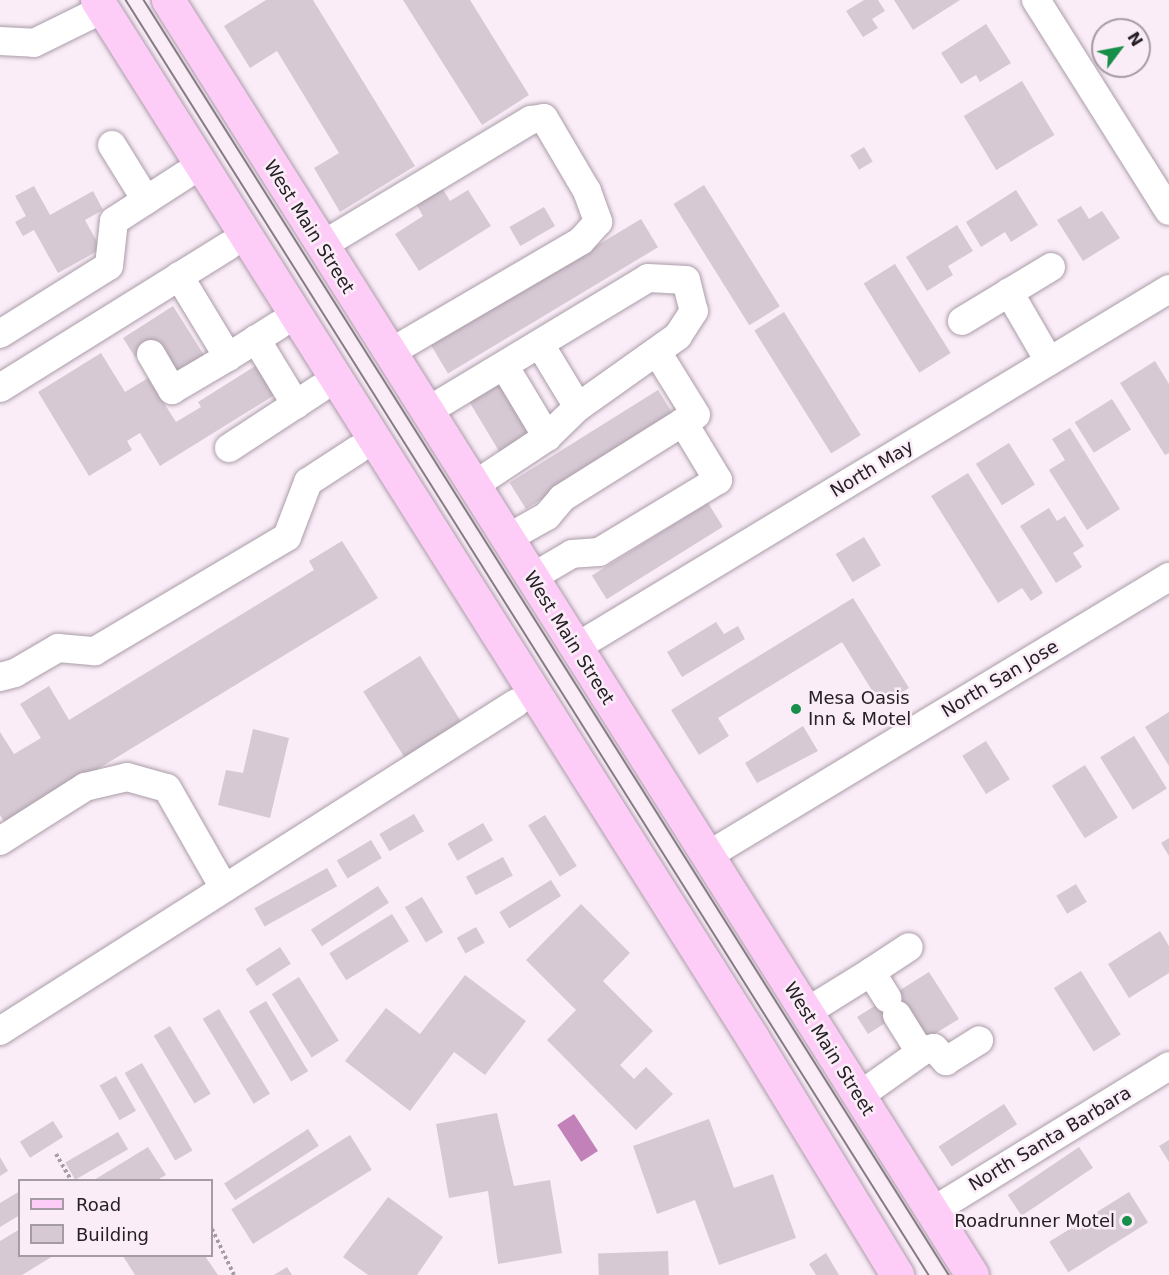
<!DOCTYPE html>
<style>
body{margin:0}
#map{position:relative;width:1169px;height:1275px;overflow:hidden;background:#faedf8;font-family:"DejaVu Sans",sans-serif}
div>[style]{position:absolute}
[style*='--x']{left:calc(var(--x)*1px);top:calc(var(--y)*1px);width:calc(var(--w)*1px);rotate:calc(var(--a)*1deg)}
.water>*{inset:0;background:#c381ba;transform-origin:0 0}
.building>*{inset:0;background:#d6c9d4;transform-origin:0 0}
.path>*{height:4px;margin-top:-2px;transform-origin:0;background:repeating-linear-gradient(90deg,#a69ca4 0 3px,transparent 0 6px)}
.roads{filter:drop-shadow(0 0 2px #aa9da8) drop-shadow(0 0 2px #aa9da8)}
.minor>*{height:28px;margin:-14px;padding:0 14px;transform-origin:14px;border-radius:14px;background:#fff}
.major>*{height:33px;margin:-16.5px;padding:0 16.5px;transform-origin:16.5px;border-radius:16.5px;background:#fecdf7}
.tram>*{height:1.5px;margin:-0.75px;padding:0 0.75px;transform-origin:0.75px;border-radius:0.75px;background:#867d84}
.dots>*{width:16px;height:16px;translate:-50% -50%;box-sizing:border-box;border:3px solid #faedf8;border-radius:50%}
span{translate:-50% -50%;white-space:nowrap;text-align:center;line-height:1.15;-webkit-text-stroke:5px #faedf8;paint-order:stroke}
.street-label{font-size:18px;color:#252024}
.poi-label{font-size:18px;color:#252024}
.left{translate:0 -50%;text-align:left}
.right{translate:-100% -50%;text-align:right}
.legend{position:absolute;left:18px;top:1179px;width:195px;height:78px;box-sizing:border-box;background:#faedf8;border:2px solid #a59ba3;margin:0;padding:8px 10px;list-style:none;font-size:18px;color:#252024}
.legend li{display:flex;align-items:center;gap:12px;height:30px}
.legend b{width:30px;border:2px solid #a59ba3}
.north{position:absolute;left:1091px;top:18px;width:60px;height:60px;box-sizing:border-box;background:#faedf8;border:2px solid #a59ba3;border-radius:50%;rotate:58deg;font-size:16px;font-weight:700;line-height:24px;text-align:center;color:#252024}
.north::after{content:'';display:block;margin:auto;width:21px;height:27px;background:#178e49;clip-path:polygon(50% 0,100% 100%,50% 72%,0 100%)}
</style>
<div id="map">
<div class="water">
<div style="left:574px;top:1114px;width:44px;height:20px;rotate:57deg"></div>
</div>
<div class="building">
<div style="clip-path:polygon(266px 0,313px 0,415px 166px,340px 212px,314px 168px,339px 153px,277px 51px,250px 68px,224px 26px)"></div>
<div style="clip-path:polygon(403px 0,470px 0,529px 95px,482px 125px)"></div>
<div style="clip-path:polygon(864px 0,878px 0,885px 11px,872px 19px,878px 28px,863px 37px,846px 11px)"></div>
<div style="clip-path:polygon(894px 0,960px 0,913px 30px)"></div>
<div style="clip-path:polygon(986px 24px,1011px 63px,980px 82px,976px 75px,961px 84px,941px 53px)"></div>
<div style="left:1022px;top:81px;width:63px;height:68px;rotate:59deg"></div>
<div style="left:864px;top:147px;width:17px;height:16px;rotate:59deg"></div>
<div style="clip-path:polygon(438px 181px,450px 201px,468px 190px,491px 226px,419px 271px,395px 234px,423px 216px,412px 197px)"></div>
<div style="left:704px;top:185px;width:143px;height:36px;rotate:58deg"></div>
<div style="clip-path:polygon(34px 186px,50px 215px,93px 191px,103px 210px,85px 220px,101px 249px,58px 273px,34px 230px,23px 236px,15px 222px,26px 216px,15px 196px)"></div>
<div style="clip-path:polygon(1016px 190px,1038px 225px,1011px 242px,1005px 232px,981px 247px,966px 222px)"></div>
<div style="clip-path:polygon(1081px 206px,1089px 219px,1102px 211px,1120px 238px,1083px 261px,1057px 220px)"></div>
<div style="left:544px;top:207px;width:22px;height:40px;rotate:60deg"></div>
<div style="left:641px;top:219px;width:33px;height:245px;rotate:59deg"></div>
<div style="clip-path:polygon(957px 225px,973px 251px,948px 266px,953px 275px,927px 291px,906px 257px)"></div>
<div style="left:895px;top:264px;width:105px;height:37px;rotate:58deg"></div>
<div style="clip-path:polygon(173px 306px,204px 355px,173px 375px,154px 345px,135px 357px,123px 338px)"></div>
<div style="left:784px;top:312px;width:145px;height:35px;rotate:58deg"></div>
<div style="clip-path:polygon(101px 353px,125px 392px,148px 378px,176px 422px,201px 407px,198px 402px,260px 363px,278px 393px,160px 466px,140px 433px,127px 441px,132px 450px,89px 476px,38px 392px)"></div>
<div style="clip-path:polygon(1155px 361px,1169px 384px,1169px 453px,1165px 455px,1120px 383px)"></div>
<div style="left:504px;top:380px;width:63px;height:41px;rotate:59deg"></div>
<div style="left:658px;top:390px;width:31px;height:175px;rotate:58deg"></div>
<div style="left:1112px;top:399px;width:36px;height:44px;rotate:58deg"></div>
<div style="clip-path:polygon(1070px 428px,1120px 509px,1087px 530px,1049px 470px,1065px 460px,1052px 439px)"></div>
<div style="left:1009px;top:443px;width:49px;height:39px;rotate:58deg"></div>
<div style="clip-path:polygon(968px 473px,1043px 593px,1031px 601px,1022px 588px,998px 603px,931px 496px)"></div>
<div style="left:708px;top:503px;width:28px;height:137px;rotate:58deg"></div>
<div style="clip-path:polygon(1049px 508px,1057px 521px,1065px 516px,1084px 546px,1073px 553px,1082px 567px,1056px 583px,1020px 526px)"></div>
<div style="left:864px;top:537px;width:33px;height:33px;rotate:59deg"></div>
<div style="clip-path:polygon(342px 541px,378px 598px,6px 825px,0 815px,0 732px,14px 754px,41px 738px,20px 704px,49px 686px,69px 720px,314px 570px,309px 561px)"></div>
<div style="clip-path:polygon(853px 598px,909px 688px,881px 705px,842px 642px,718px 718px,729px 736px,699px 755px,671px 710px)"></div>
<div style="clip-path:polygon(716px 622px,724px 634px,738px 626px,745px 639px,682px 677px,667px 652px)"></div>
<div style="left:420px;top:656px;width:80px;height:67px;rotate:58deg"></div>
<div style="clip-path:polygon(1169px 712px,1169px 766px,1145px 727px)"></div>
<div style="clip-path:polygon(803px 726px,818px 751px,757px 783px,745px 763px)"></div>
<div style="clip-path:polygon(253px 729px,289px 738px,270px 818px,218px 805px,226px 770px,243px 773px)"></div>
<div style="left:1134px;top:736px;width:62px;height:40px;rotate:58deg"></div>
<div style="left:986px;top:741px;width:45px;height:28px;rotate:58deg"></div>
<div style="left:1085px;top:765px;width:62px;height:39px;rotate:58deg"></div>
<div style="left:414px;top:814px;width:20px;height:40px;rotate:60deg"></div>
<div style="left:545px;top:815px;width:60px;height:20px;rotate:58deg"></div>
<div style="left:483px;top:823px;width:20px;height:41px;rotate:60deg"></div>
<div style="clip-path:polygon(1169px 838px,1169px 856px,1161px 843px)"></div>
<div style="left:371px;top:840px;width:21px;height:40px;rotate:59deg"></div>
<div style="left:503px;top:857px;width:21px;height:42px;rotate:62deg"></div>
<div style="left:327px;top:868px;width:21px;height:83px;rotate:61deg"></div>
<div style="left:551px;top:880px;width:19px;height:61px;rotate:58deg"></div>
<div style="left:1076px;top:884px;width:21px;height:23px;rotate:59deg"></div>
<div style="left:378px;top:886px;width:20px;height:80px;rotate:57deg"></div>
<div style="left:422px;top:897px;width:41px;height:20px;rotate:59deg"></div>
<div style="clip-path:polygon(581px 904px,630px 953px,603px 981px,653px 1031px,620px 1065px,634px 1079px,646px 1067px,673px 1094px,636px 1130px,547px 1040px,576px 1010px,526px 960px)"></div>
<div style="left:392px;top:914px;width:32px;height:74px;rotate:58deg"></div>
<div style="left:476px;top:927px;width:18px;height:22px;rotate:61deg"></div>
<div style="clip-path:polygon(1160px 931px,1169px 946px,1169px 973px,1129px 998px,1108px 964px)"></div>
<div style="left:280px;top:947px;width:20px;height:41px;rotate:57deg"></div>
<div style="left:1081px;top:971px;width:75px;height:32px;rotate:58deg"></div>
<div style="clip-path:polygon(929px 972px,959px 1019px,926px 1039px,907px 1009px,868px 1034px,857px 1017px)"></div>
<div style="clip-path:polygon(465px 975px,526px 1021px,485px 1075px,454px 1052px,410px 1111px,345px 1061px,386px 1008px,420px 1034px)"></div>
<div style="left:299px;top:977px;width:75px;height:32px;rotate:58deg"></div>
<div style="left:266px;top:1001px;width:82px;height:20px;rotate:59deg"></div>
<div style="left:219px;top:1009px;width:99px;height:19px;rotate:59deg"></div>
<div style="left:170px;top:1026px;width:79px;height:19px;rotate:59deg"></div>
<div style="left:142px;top:1063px;width:101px;height:20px;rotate:60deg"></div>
<div style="left:116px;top:1076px;width:40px;height:19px;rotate:60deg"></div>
<div style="left:1004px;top:1104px;width:24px;height:78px;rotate:57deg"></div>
<div style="clip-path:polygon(497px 1113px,514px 1186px,550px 1180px,562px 1253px,498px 1264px,488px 1191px,449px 1198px,436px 1124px)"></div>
<div style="clip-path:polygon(709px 1119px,734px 1188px,773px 1174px,796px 1238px,719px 1265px,695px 1200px,657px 1214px,633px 1146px)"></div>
<div style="left:53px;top:1121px;width:19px;height:39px;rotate:58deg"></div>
<div style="left:308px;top:1129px;width:20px;height:100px;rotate:57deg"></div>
<div style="left:118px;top:1132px;width:20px;height:61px;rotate:60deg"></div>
<div style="left:350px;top:1135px;width:41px;height:140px;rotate:58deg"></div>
<div style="clip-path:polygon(1169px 1140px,1169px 1162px,1159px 1146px)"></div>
<div style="clip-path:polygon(148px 1147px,166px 1175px,157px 1180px,94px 1180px)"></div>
<div style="left:1079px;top:1147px;width:25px;height:86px;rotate:56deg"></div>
<div style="clip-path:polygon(0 1157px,8px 1171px,0 1176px)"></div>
<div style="clip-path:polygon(20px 1191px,20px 1215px,0 1227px,0 1203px)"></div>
<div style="left:1129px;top:1192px;width:36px;height:94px;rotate:58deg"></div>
<div style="clip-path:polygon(388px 1197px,443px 1237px,417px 1275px,368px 1275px,343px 1257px)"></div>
<div style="clip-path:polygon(20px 1229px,20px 1256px,53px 1256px,22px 1275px,0 1275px,0 1241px)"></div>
<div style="left:668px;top:1251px;width:24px;height:70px;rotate:88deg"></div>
<div style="clip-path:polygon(826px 1253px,839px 1275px,816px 1275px,809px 1264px)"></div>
<div style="clip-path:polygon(123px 1256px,205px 1256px,218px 1275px,135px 1275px)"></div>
<div style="clip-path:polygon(287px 1267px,292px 1275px,274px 1275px)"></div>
</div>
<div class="path">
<div style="--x:56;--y:1154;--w:30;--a:60"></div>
<div style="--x:212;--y:1229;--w:51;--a:64.4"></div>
</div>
<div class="roads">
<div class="minor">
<div style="--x:1036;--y:0;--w:249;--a:57.8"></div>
<div style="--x:0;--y:41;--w:34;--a:3"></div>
<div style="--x:34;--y:43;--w:77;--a:-26.2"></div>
<div style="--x:112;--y:145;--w:65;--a:58.3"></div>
<div style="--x:321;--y:246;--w:245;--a:-31"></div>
<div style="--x:531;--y:120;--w:13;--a:-9"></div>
<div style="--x:544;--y:118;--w:85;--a:59.5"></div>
<div style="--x:587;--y:191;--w:33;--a:70"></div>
<div style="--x:598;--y:222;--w:25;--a:132"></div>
<div style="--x:581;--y:241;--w:222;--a:149.7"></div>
<div style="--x:179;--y:276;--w:95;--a:58.8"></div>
<div style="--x:228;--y:357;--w:60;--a:-32.1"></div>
<div style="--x:1009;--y:292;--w:80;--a:59.9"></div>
<div style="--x:962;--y:321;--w:104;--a:-31.2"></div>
<div style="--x:0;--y:334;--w:128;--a:-32"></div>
<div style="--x:109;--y:266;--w:45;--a:-83.7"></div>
<div style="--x:114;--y:221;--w:85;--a:-32.9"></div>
<div style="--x:256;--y:339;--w:77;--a:58.8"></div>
<div style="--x:541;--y:346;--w:71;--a:58.8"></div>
<div style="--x:657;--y:352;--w:74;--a:58.2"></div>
<div style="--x:151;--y:354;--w:42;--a:59.7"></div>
<div style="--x:172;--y:390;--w:65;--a:-30.5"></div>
<div style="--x:505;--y:367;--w:82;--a:59"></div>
<div style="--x:0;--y:388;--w:269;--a:-31.9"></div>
<div style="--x:426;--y:412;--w:259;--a:-31.1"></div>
<div style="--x:648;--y:278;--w:38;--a:3"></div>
<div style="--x:686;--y:280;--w:32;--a:76"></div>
<div style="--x:694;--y:311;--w:30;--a:123"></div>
<div style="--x:678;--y:336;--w:123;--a:144.6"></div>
<div style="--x:578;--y:407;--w:43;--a:135.9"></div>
<div style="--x:547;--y:437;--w:89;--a:146.5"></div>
<div style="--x:229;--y:448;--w:108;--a:-33.2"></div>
<div style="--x:506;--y:539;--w:47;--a:-29.3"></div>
<div style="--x:547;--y:516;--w:23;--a:-50"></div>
<div style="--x:562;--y:498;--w:143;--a:-32.1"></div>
<div style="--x:683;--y:422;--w:68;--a:58.9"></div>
<div style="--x:718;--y:480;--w:139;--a:148.8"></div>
<div style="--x:599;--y:552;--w:27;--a:176"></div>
<div style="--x:572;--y:554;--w:48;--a:149.7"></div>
<div style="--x:575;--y:648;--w:694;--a:-31.15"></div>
<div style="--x:0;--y:677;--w:16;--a:-15"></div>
<div style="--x:15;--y:673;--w:50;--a:-30.2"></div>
<div style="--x:58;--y:648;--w:37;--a:5"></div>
<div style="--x:95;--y:651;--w:223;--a:-30.7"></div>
<div style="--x:287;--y:537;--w:59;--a:-69.1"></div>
<div style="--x:308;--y:482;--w:59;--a:-33.1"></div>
<div style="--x:0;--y:841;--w:101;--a:-32.4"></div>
<div style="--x:85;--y:787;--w:43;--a:-13.4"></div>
<div style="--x:127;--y:777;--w:41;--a:15.4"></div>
<div style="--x:167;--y:788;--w:115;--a:60.3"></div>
<div style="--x:707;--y:856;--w:540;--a:-31.13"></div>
<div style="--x:871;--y:972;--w:45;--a:-33.3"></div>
<div style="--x:805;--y:1013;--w:78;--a:-31.8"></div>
<div style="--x:871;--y:972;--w:31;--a:58"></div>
<div style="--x:897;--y:1015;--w:44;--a:58.1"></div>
<div style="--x:0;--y:1031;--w:611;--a:-32.44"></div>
<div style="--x:859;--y:1096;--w:80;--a:-35.3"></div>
<div style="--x:924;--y:1050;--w:10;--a:-11"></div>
<div style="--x:934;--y:1048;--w:18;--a:47"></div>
<div style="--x:946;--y:1061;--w:39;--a:-32"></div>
<div style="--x:931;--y:1212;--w:279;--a:-31.5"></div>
</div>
<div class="major">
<div style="--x:97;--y:0;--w:1227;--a:57.72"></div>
<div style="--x:752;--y:1037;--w:279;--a:58.6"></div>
<div style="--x:168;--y:0;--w:1507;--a:57.76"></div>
</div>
</div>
<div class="tram">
<div style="--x:126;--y:0;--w:1507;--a:57.8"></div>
<div style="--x:144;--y:0;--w:1508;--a:57.73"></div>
</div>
<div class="dots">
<div style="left:796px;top:709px;background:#178e49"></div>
<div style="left:1127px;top:1221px;background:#178e49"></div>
</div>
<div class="street-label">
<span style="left:309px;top:227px;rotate:58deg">West Main Street</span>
<span style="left:872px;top:469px;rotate:-31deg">North May</span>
<span style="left:569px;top:638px;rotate:58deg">West Main Street</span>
<span style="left:1000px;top:679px;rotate:-31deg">North San Jose</span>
<span style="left:829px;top:1049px;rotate:58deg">West Main Street</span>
<span style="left:1050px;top:1139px;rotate:-31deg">North Santa Barbara</span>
</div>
<div class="poi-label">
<span class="left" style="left:808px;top:709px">Mesa Oasis<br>Inn &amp; Motel</span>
<span class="right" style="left:1115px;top:1221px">Roadrunner Motel</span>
</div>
<ul class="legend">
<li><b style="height:8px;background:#fecdf7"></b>Road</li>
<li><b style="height:16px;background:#d6c9d4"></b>Building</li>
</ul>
<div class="north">N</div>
</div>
